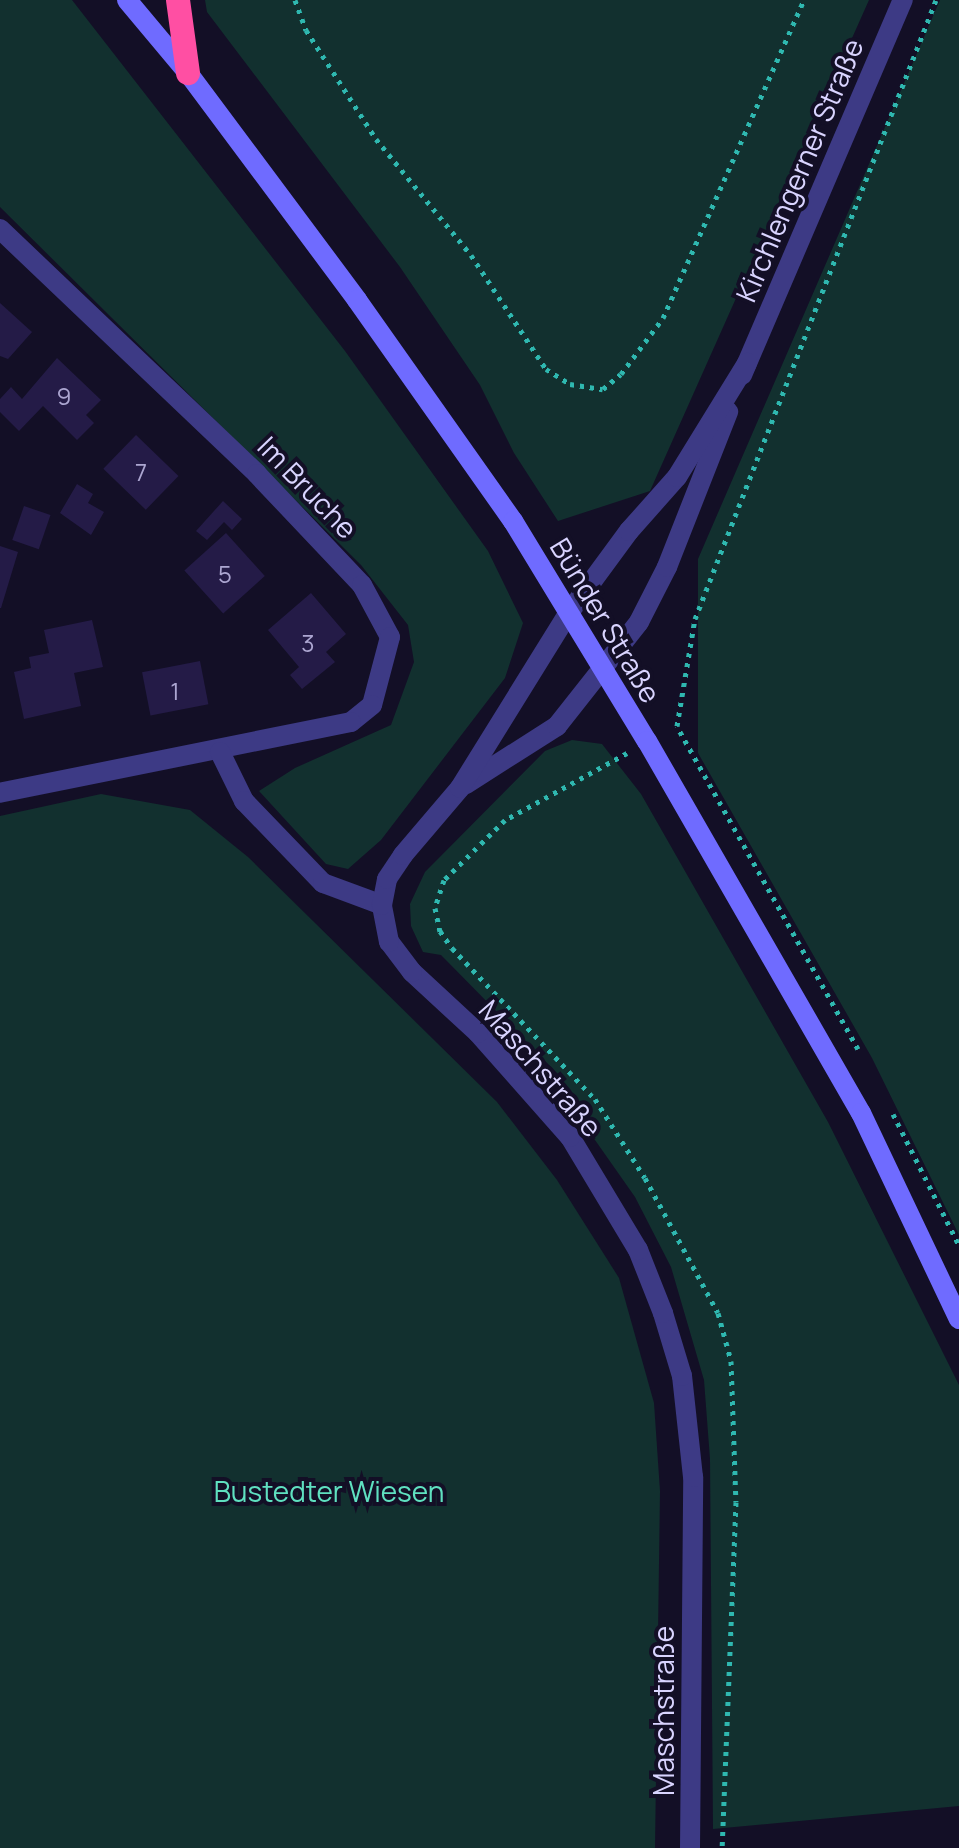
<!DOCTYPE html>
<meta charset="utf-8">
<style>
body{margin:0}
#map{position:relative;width:959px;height:1848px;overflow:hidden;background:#130f26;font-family:Manrope,sans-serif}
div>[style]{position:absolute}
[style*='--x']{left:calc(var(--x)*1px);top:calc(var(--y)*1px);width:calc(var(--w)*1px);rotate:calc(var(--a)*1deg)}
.green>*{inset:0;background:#12302f}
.building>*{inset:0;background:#241b47;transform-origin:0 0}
.path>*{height:5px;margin-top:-2.5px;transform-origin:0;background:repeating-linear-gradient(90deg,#2fb8b0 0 4px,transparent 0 10px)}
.minor>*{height:20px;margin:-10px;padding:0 10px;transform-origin:10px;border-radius:10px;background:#3d3a85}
.tertiary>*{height:20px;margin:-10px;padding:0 10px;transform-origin:10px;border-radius:10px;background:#3d3a85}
.secondary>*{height:20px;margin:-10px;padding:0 10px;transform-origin:10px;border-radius:10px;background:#6f6bff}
.motorway>*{height:24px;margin:-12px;padding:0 12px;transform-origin:12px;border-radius:12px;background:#ff4fa3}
span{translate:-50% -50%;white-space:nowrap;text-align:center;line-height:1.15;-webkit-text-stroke:8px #130f26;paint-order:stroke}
.number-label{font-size:24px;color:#aca6d1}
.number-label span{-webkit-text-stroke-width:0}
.street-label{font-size:28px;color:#d9d4ff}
.park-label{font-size:28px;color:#5fe0c0}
</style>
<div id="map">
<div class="green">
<div style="clip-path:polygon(0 0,72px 0,345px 351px,488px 551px,523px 623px,505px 678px,381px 840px,348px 869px,326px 864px,259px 791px,295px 768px,391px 725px,414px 662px,408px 625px,361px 565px,0 207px)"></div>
<div style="clip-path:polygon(205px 0,869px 0,650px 491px,558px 521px,514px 453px,480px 385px,400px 267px,207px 12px)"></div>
<div style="clip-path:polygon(940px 0,959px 0,959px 1235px,872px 1058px,698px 753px,698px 559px)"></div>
<div style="clip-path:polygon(572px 740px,602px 744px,641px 794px,828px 1122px,959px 1385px,959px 1806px,713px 1829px,710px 1459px,704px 1380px,671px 1267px,635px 1197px,555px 1083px,558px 1074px,441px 955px,423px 952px,411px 926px,410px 904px,425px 872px,545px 751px)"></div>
<div style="clip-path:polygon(101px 794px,190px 810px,248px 857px,497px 1102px,557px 1180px,619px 1278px,654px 1403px,660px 1491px,655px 1848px,0 1848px,0 816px)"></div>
</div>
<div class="building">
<div style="clip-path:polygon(0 303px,32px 332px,8px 359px,0 356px)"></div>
<div style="clip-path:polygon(57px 358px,101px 400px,86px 415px,94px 423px,77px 440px,43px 406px,19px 431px,0 412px,0 399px,11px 387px,22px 399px)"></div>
<div style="left:136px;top:435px;width:59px;height:47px;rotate:44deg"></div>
<div style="clip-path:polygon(77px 484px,93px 494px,88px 503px,104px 512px,91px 535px,60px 513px)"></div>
<div style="clip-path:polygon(223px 501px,242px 519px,232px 530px,224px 522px,207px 540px,196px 531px)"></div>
<div style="left:24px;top:506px;width:28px;height:36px;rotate:19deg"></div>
<div style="left:226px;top:533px;width:58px;height:56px;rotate:48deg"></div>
<div style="clip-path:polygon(0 546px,18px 552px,1px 608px,0 608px)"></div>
<div style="clip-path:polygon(311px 593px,346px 634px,326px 652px,335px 662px,302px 689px,290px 675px,299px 667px,268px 630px)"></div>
<div style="clip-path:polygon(92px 620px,103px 667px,74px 673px,81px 706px,24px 719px,14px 672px,31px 668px,29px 657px,49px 653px,44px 630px)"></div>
<div style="left:200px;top:661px;width:44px;height:59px;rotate:79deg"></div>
</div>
<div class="path">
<div style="--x:295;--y:0;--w:32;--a:70"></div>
<div style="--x:306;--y:30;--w:130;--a:57.3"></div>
<div style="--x:376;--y:139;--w:150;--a:50.7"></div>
<div style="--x:471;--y:255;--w:136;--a:56.7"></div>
<div style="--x:546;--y:369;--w:28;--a:32"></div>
<div style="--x:570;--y:384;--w:33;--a:9"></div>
<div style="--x:603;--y:389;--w:23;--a:-40"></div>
<div style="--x:621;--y:374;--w:70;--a:-53.1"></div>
<div style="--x:663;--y:318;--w:348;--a:-66.1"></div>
<div style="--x:627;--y:753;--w:139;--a:151.2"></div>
<div style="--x:505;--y:820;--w:86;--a:135.5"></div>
<div style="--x:444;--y:880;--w:29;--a:108"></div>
<div style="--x:435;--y:908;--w:24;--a:78"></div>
<div style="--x:440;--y:931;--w:21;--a:55"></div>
<div style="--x:452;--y:948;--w:208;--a:46.6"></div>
<div style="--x:595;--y:1099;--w:93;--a:57.7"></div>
<div style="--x:645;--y:1178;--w:153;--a:61.6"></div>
<div style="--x:718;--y:1313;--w:50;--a:74.8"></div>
<div style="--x:731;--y:1361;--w:141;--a:88"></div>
<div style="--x:736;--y:1502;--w:346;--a:92.3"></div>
<div style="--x:858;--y:1049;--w:370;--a:-119.3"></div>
<div style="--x:677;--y:726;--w:109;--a:-80.5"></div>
<div style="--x:695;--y:619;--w:664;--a:-68.73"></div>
<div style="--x:893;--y:1114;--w:147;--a:63.3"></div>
</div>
<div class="minor">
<div style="--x:0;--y:229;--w:355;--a:43.6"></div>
<div style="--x:257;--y:474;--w:153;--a:46.6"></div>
<div style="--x:362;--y:585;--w:59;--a:61.7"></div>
<div style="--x:390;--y:637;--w:70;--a:104.8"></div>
<div style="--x:372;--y:705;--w:27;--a:141"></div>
<div style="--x:351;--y:722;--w:358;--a:168.6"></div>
<div style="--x:220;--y:752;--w:55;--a:63.9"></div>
<div style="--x:244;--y:801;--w:114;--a:46.1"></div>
<div style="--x:323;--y:883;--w:63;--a:20.4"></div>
</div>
<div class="tertiary">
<div style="--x:742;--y:375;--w:408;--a:-66.8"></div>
<div style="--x:466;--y:784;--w:108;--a:-32.5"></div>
<div style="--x:557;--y:726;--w:132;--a:-51.7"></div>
<div style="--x:639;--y:622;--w:62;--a:-63"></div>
<div style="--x:667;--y:567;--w:167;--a:-68.5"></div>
<div style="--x:690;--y:1848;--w:371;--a:-89.5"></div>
<div style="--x:693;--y:1477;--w:102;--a:-96.2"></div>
<div style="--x:682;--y:1376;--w:66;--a:-106.8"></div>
<div style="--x:663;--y:1313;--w:68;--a:-111.6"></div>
<div style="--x:638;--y:1250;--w:132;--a:-121"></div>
<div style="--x:570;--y:1137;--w:139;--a:-131.5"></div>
<div style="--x:478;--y:1033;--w:90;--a:-137.3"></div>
<div style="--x:412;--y:972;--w:38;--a:-127"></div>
<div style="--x:389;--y:942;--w:38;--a:-101"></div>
<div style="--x:382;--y:905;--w:26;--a:-79"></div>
<div style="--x:387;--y:879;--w:29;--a:-56"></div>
<div style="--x:403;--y:855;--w:88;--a:-49.6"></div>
<div style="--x:460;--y:788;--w:205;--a:-58.2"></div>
<div style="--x:568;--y:614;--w:103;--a:-53.7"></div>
<div style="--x:629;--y:531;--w:72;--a:-48.4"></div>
<div style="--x:677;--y:477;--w:134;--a:-58.4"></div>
</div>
<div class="secondary">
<div style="--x:127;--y:0;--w:95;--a:50.1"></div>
<div style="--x:188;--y:73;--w:283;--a:53.3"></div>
<div style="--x:357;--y:300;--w:271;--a:54.8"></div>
<div style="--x:513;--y:521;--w:258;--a:58.7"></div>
<div style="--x:647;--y:741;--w:429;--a:60.1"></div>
<div style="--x:861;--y:1113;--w:228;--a:64.6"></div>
</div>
<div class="motorway">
<div style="--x:178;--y:0;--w:74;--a:82.2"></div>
</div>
<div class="number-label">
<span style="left:64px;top:396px">9</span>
<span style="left:141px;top:472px">7</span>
<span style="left:225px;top:574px">5</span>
<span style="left:308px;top:643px">3</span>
<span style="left:175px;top:691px">1</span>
</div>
<div class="street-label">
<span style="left:799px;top:170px;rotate:-67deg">Kirchlengerner Straße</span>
<span style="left:308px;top:487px;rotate:46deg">Im Bruche</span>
<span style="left:606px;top:620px;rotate:59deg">Bünder Straße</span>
<span style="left:541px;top:1068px;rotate:49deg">Maschstraße</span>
<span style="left:663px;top:1711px;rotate:-90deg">Maschstraße</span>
</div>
<div class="park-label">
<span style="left:329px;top:1491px">Bustedter Wiesen</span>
</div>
</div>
